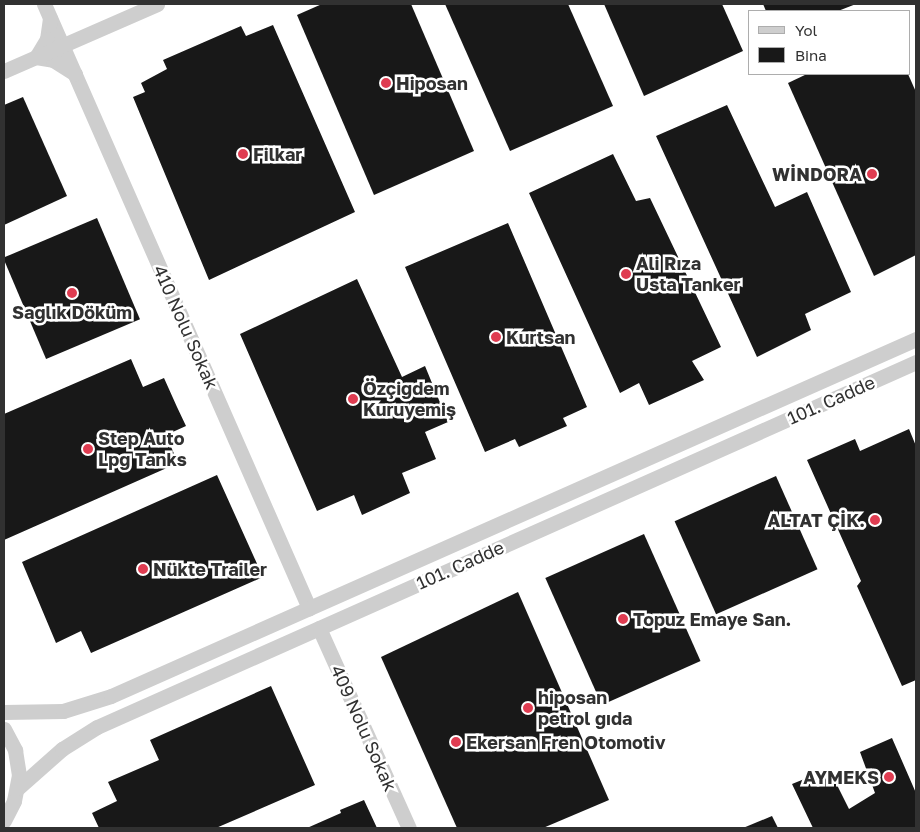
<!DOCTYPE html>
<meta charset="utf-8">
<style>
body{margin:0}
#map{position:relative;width:920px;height:832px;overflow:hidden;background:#fff;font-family:"Golos Text",sans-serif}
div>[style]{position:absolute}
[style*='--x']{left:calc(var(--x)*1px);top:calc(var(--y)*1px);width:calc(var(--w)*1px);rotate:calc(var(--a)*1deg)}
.building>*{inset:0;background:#181818;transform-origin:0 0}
.minor>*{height:15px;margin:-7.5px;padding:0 7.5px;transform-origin:7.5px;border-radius:7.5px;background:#cecece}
.dots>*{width:14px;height:14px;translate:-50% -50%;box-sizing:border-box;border:2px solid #fff;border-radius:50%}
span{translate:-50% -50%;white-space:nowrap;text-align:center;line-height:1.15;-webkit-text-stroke:5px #fff;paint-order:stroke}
.poi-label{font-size:18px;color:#313131;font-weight:700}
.left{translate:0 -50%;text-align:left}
.right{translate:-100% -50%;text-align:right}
.street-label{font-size:18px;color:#313131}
.frame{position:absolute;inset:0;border:5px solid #313131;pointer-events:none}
.legend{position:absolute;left:748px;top:10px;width:162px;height:65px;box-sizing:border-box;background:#fff;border:1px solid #adadad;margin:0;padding:6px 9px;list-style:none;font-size:15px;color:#313131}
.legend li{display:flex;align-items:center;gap:10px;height:25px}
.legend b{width:25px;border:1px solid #adadad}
</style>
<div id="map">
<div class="building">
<div style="clip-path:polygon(322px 4px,411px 4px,474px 151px,374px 195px,297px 15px)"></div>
<div style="clip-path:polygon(445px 4px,568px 4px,613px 106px,510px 151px)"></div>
<div style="clip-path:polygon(604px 4px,722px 4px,743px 51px,644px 96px)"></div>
<div style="clip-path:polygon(763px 4px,856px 4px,838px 11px,766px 11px)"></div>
<div style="clip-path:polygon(273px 25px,355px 212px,209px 280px,133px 97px,145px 92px,141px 83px,167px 69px,163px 60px,241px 26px,246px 36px)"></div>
<div style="clip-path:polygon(807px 74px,908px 74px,916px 92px,916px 255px,874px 276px,788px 83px)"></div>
<div style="clip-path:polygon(23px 97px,67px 196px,4px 225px,4px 105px)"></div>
<div style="clip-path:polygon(727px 105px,775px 207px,807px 192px,851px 292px,805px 314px,811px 330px,757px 357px,656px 136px)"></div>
<div style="clip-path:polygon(613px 154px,636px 201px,650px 198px,721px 347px,692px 361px,704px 380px,649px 405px,639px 383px,620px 393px,529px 193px)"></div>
<div style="left:97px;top:218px;width:110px;height:102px;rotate:67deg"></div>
<div style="clip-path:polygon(508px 223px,587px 407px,563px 418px,567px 426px,519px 447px,515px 439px,485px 452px,405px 267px)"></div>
<div style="clip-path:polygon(357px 279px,402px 377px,425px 366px,448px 422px,425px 432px,436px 459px,402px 473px,410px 493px,362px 515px,354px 495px,317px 511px,240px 334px)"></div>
<div style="clip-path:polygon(131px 359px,143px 387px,164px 378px,177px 407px,186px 426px,166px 435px,178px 463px,4px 540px,4px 414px)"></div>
<div style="clip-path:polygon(909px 429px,916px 446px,916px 680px,902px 686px,857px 586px,861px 581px,807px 460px,855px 439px,860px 451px)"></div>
<div style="clip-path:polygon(217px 475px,263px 577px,91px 653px,81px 631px,56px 643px,22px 562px)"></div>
<div style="left:776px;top:476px;width:102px;height:111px;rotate:66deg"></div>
<div style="left:644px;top:534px;width:139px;height:108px;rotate:66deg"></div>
<div style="clip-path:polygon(518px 592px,609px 800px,543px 828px,457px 828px,381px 657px)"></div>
<div style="clip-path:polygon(271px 686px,315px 785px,216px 828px,99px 828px,92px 813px,117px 801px,108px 782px,159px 760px,150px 740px)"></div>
<div style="clip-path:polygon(892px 738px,916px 793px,916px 828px,813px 828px,792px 784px,829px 769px,849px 809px,875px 793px,860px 752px)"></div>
<div style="clip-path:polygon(364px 800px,377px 828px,307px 828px,341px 813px,340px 810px)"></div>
<div style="clip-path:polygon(772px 816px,778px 828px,743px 828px)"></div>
</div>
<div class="minor">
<div style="--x:44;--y:4;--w:660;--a:66.31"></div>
<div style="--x:50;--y:18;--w:21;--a:98"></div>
<div style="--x:47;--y:39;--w:21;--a:121"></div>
<div style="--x:36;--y:57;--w:17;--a:10"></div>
<div style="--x:53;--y:60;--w:26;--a:32"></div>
<div style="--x:4;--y:71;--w:167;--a:-23.6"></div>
<div style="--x:319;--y:628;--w:219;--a:65.8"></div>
<div style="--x:4;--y:712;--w:59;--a:-1"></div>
<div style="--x:63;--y:711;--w:50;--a:-17.4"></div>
<div style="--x:111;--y:696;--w:881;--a:-23.92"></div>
<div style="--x:4;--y:729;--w:24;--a:62"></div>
<div style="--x:15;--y:750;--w:25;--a:81"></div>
<div style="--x:19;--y:775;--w:26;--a:101"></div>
<div style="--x:14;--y:801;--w:22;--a:117"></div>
<div style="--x:18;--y:788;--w:59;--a:-41.6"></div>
<div style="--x:62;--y:749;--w:41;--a:-32.2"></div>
<div style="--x:97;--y:727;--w:897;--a:-24.02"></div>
</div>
<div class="dots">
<div style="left:386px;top:83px;background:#df3c51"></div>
<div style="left:243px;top:154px;background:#df3c51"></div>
<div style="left:872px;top:174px;background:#df3c51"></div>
<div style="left:626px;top:274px;background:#df3c51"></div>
<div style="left:72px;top:293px;background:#df3c51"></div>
<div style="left:496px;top:337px;background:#df3c51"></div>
<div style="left:353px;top:399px;background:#df3c51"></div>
<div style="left:88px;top:449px;background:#df3c51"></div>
<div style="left:875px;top:520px;background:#df3c51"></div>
<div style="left:143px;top:569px;background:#df3c51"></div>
<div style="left:623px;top:619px;background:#df3c51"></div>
<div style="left:528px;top:708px;background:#df3c51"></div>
<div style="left:456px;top:742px;background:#df3c51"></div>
<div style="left:889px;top:777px;background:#df3c51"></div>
</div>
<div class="poi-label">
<span class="left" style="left:396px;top:83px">Hiposan</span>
<span class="left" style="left:253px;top:154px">Filkar</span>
<span class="right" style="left:862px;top:174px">WİNDORA</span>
<span class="left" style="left:636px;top:274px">Ali Rıza<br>Usta Tanker</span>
<span style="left:72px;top:312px">Sağlık Döküm</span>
<span class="left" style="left:506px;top:337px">Kurtsan</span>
<span class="left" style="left:363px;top:399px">Özçiğdem<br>Kuruyemiş</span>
<span class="left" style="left:98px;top:449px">Step Auto<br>Lpg Tanks</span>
<span class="right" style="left:865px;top:520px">ALTAT ÇİK.</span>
<span class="left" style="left:153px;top:569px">Nükte Trailer</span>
<span class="left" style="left:633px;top:619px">Topuz Emaye San.</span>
<span class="left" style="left:538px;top:708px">hiposan<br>petrol gıda</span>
<span class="left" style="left:466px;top:742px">Ekersan Fren Otomotiv</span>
<span class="right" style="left:879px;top:777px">AYMEKS</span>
</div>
<div class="street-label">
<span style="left:186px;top:327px;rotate:66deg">410 Nolu Sokak</span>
<span style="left:831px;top:400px;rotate:-24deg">101. Cadde</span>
<span style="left:460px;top:565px;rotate:-24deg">101. Cadde</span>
<span style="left:364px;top:728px;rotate:66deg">409 Nolu Sokak</span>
</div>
<div class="frame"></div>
<ul class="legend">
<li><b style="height:6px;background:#cecece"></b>Yol</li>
<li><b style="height:14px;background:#181818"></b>Bina</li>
</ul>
</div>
